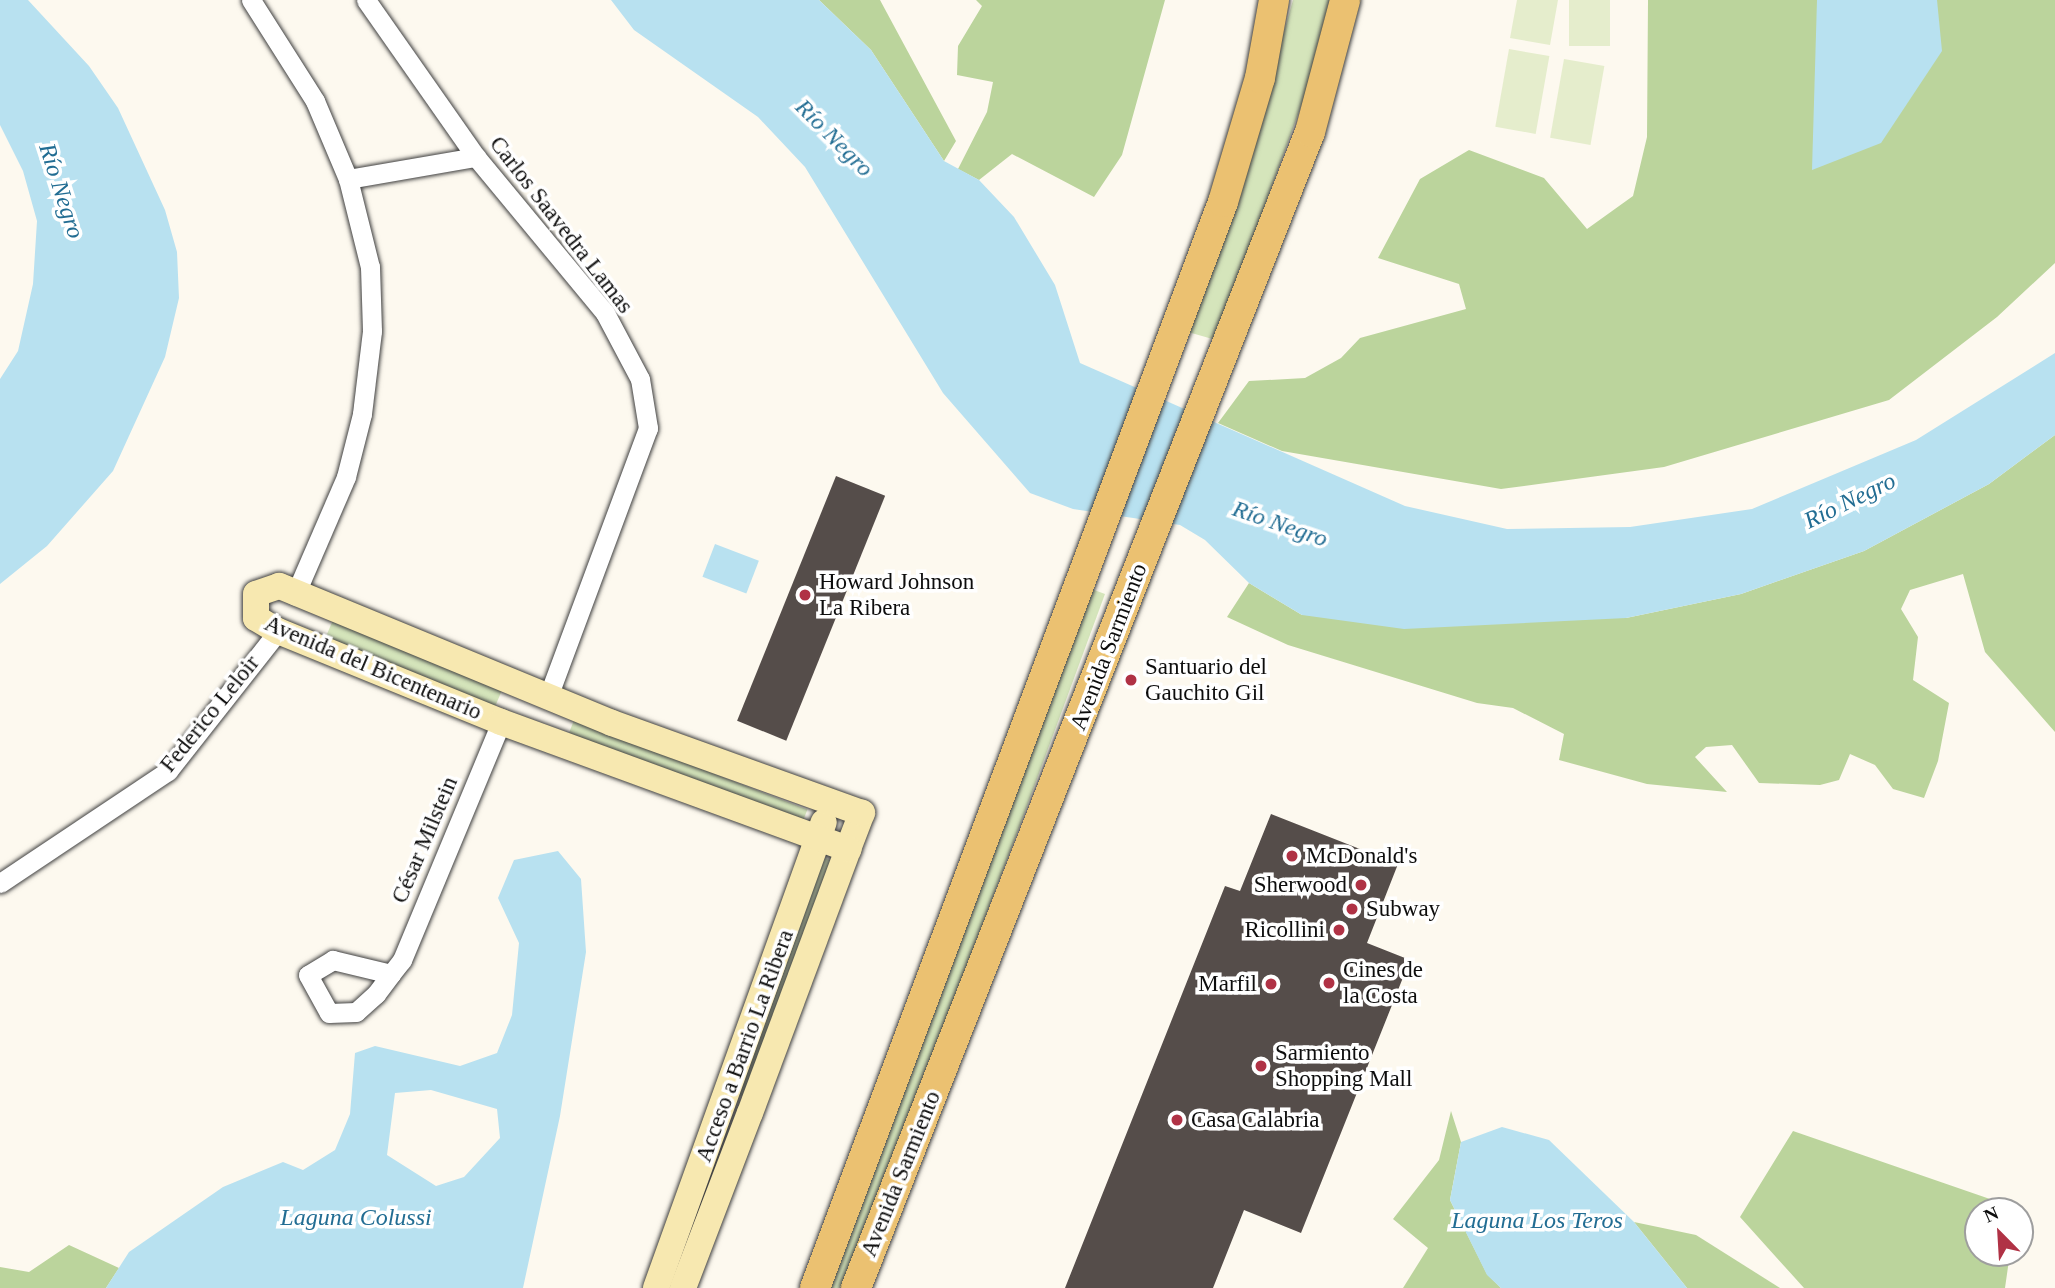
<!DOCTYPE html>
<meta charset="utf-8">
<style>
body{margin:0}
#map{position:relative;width:2055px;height:1288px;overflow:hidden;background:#fdf9ef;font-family:Georgia,serif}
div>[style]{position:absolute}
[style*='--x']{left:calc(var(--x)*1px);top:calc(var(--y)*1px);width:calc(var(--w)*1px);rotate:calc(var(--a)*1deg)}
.green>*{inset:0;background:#d5e5bb;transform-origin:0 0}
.forest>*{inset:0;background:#bbd49c}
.pitch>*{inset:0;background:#e5edcc;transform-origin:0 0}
.water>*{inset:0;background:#b8e1f0;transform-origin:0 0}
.building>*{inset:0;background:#554d4a;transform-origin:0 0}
.roads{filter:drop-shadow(0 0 2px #404040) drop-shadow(0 0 2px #404040)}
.street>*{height:19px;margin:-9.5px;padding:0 9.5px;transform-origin:9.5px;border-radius:9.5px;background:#fff}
.secondary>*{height:26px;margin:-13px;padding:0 13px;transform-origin:13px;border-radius:13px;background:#f7e8b0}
.primary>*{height:30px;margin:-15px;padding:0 15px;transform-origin:15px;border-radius:15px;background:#ebc171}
.dots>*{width:19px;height:19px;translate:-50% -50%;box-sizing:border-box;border:4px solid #fff;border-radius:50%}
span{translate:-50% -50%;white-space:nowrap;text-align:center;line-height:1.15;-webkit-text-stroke:7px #fff;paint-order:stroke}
.street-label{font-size:23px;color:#0d0d0d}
.poi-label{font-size:23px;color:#0d0d0d}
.left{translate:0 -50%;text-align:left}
.right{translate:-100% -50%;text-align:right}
.water-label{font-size:24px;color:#226d93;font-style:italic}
.north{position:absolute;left:1964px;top:1197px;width:70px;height:70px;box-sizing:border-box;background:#fff;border:2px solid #9e9e9e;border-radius:50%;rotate:336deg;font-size:19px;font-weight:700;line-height:28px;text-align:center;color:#0d0d0d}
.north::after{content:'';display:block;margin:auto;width:24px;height:32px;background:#b03245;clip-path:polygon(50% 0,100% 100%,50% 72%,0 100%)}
</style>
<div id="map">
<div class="green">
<div style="clip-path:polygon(1293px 0,1331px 0,1305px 95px,1216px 340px,1188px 332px,1251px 148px)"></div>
<div style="clip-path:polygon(1086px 587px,1105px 594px,1020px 825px,845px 1288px,823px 1288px)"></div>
<div style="left:333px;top:620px;width:183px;height:18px;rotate:23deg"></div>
<div style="left:574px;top:720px;width:250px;height:16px;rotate:21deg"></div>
<div style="clip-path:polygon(820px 856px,837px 863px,749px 1099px,738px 1095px)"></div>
</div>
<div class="forest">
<div style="clip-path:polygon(819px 0,880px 0,956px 141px,944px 161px,871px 50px)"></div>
<div style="clip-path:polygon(976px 0,1165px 0,1122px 155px,1094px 197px,1012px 154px,979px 180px,958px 169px,987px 112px,993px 82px,957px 75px,958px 46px,982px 6px)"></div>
<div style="clip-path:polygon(1648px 0,2055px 0,2055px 263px,1997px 317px,1889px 400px,1664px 467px,1501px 489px,1282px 451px,1218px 423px,1249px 381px,1305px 378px,1341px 358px,1360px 338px,1466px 309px,1459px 284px,1378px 258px,1420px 179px,1469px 150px,1544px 178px,1587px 229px,1633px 196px,1647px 137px)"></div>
<div style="clip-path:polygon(2055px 435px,2055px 732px,1985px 652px,1963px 574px,1910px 590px,1901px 609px,1918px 637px,1913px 680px,1949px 703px,1938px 761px,1924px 798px,1893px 789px,1875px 765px,1850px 754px,1839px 780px,1820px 785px,1759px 783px,1732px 745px,1706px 747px,1695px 757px,1727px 792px,1647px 784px,1559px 760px,1564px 734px,1513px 708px,1477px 703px,1288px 645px,1227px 617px,1249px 583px,1302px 615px,1626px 618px,1741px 594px,1864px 551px,1989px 484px)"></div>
<div style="clip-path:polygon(1451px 1111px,1461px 1142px,1450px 1200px,1487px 1274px,1501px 1288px,1403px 1288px,1428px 1248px,1393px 1219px,1439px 1160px)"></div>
<div style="clip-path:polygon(1793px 1131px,2016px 1208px,1978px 1211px,1978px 1253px,2010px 1253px,2005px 1288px,1804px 1288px,1740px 1217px)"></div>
<div style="clip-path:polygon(1634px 1222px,1696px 1235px,1780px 1288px,1687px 1288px)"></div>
<div style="clip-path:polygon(69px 1245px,119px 1268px,106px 1288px,0 1288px,0 1267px,29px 1272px)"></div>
</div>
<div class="pitch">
<div style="clip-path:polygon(1517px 0,1558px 0,1550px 45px,1510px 38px)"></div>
<div style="left:1569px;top:0;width:41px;height:46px"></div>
<div style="left:1509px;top:49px;width:41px;height:79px;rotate:10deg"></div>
<div style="left:1564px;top:59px;width:41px;height:80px;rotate:10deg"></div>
</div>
<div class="water">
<div style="clip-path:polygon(0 0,28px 0,89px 66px,118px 108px,165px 210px,177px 252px,179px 298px,165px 357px,113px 471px,47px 546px,0 584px,0 379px,18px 351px,33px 284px,37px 221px,23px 171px,0 125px)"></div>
<div style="clip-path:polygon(611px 0,819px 0,871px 50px,944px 161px,979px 180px,1014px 217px,1055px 285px,1080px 363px,1405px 506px,1507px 529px,1630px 527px,1752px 509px,1916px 440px,2055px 353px,2055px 435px,1989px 484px,1864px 551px,1741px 594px,1626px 618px,1404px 629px,1302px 615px,1249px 583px,1205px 540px,1180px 525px,1073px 509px,1030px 493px,943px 393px,805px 167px,758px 117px,634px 30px)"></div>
<div style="clip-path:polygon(1817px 0,1937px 0,1942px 51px,1881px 143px,1812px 170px)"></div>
<div style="left:715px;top:544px;width:47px;height:35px;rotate:21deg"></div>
<div style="clip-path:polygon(evenodd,558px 851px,581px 879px,586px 952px,560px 1116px,523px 1288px,106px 1288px,129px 1252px,223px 1187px,283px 1162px,303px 1170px,335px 1150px,350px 1114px,355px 1053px,375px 1046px,460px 1066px,497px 1053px,512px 1015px,519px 943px,498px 898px,514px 860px,558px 851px,431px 1090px,497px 1109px,500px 1138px,464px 1177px,436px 1186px,387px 1155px,395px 1093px,431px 1090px)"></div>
<div style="clip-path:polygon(1502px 1127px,1549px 1140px,1634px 1222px,1687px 1288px,1501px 1288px,1487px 1275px,1450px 1200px,1461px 1142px)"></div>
</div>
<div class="building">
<div style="left:836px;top:476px;width:53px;height:264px;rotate:22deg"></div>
<div style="clip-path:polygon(1271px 814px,1398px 864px,1367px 943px,1410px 960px,1301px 1233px,1244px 1210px,1213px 1288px,1065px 1288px,1225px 886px,1240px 891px)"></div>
</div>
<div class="roads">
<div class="street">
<div style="--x:251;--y:0;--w:120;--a:57.6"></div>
<div style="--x:315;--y:101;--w:85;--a:67.1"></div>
<div style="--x:348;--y:179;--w:91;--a:76"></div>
<div style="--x:370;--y:267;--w:64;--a:88.2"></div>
<div style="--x:372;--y:331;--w:84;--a:96.9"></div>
<div style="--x:362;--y:414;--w:65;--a:104.3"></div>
<div style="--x:346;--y:477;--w:129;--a:113.4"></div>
<div style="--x:366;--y:0;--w:192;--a:55"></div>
<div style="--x:476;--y:157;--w:202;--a:50.4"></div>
<div style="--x:605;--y:313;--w:75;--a:62.1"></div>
<div style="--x:640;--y:379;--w:50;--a:80.7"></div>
<div style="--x:648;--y:428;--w:287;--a:110.4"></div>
<div style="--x:348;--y:179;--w:130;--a:-9.8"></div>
<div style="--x:0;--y:883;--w:202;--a:-33.7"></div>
<div style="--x:168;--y:771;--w:178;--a:-51.8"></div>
<div style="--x:391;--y:974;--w:60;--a:-166.4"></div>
<div style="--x:333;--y:960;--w:29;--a:149"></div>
<div style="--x:308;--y:975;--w:43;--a:61.1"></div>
<div style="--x:329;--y:1013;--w:27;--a:-2"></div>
<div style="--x:356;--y:1012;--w:27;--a:-42"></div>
<div style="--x:376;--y:994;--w:25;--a:-53"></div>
<div style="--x:391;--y:974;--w:18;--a:-52"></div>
<div style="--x:402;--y:960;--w:258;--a:-67.4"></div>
</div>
<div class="secondary">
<div style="--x:656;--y:1288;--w:495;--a:-70.2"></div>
<div style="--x:683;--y:1288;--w:187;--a:-69.1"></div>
<div style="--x:750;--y:1113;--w:282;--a:-69.6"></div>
<div style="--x:848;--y:849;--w:39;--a:-69"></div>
<div style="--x:862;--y:813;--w:266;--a:-160.2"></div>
<div style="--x:612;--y:723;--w:360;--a:-157.6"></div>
<div style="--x:279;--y:586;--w:24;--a:161"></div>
<div style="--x:256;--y:594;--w:24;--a:90"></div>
<div style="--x:256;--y:618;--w:26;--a:31"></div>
<div style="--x:278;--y:631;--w:241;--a:22.2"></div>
<div style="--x:501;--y:722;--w:370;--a:20.1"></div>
</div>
<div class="primary">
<div style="--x:815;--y:1288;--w:1160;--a:-69.41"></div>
<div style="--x:1223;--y:202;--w:129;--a:-73.4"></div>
<div style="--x:1260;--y:78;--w:79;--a:-79.8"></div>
<div style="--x:856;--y:1288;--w:1242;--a:-68.56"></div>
<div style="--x:1310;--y:132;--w:137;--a:-75.1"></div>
</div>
</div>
<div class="dots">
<div style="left:805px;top:595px;background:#b03245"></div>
<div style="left:1131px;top:680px;background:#b03245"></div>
<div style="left:1292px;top:856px;background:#b03245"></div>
<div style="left:1361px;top:885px;background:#b03245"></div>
<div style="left:1352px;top:909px;background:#b03245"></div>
<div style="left:1339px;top:930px;background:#b03245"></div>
<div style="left:1329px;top:983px;background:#b03245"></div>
<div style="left:1271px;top:984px;background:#b03245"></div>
<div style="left:1261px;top:1066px;background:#b03245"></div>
<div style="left:1177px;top:1120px;background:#b03245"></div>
</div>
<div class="street-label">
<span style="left:561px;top:225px;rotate:52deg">Carlos Saavedra Lamas</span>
<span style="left:1109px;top:647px;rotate:-69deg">Avenida Sarmiento</span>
<span style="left:373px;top:668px;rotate:23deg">Avenida del Bicentenario</span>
<span style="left:210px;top:714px;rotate:-51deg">Federico Leloir</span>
<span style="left:425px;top:840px;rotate:-67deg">César Milstein</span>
<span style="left:745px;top:1046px;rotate:-70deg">Acceso a Barrio La Ribera</span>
<span style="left:901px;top:1174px;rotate:-68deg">Avenida Sarmiento</span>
</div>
<div class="poi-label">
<span class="left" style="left:819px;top:595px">Howard Johnson<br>La Ribera</span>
<span class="left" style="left:1145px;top:680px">Santuario del<br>Gauchito Gil</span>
<span class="left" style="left:1306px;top:856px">McDonald's</span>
<span class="right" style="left:1347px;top:885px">Sherwood</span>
<span class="left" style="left:1366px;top:909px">Subway</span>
<span class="right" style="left:1325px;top:930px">Ricollini</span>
<span class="left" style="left:1343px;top:983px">Cines de<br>la Costa</span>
<span class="right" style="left:1257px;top:984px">Marfil</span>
<span class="left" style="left:1275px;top:1066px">Sarmiento<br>Shopping Mall</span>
<span class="left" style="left:1191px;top:1120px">Casa Calabria</span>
</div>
<div class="water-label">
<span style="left:834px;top:138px;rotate:45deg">Río Negro</span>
<span style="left:61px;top:191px;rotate:72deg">Río Negro</span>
<span style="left:1850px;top:501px;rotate:-26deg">Río Negro</span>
<span style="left:1280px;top:524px;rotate:19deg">Río Negro</span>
<span style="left:356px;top:1218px">Laguna Colussi</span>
<span style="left:1537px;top:1221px">Laguna Los Teros</span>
</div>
<div class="north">N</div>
</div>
